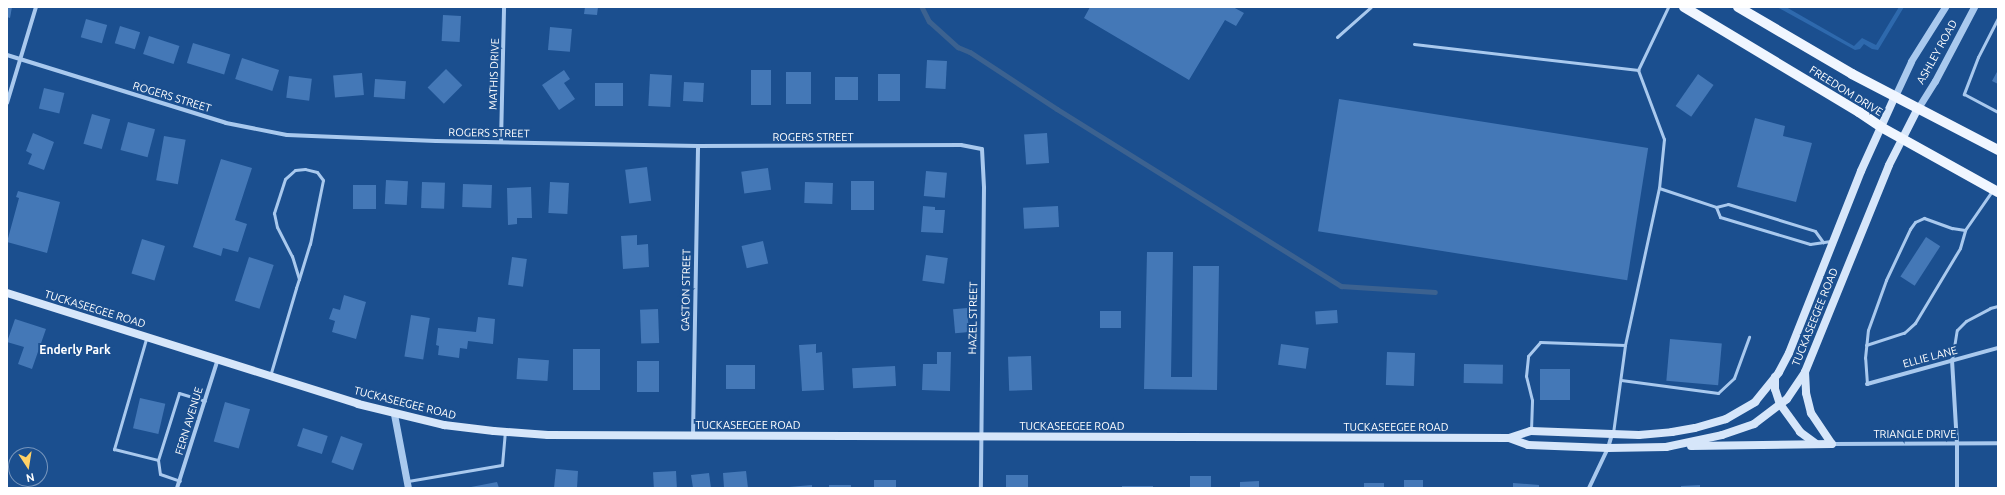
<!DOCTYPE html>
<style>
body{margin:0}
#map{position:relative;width:2005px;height:495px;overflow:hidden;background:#1b4f8f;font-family:Ubuntu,sans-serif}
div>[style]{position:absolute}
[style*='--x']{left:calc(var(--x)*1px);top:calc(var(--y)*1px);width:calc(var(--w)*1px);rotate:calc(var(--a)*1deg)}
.green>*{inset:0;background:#2e69ad}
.stream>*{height:4.5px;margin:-2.25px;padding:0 2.25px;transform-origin:2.25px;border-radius:2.25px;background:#3c6290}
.building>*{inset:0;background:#4478b7;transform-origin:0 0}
.service>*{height:3px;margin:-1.5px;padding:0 1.5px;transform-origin:1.5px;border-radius:1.5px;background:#a9c9ee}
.minor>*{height:4px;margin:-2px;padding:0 2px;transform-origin:2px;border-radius:2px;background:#a9c9ee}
.tertiary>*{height:7px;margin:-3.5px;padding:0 3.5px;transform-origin:3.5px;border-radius:3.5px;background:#a9c9ee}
.secondary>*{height:8px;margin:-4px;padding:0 4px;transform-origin:4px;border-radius:4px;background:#d6e6fa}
.primary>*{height:10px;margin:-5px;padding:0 5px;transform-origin:5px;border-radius:5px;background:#f0f6ff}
span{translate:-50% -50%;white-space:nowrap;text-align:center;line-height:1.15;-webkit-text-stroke:4px #1b4f8f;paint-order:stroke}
.street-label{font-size:11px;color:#fff}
.neighbourhood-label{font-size:12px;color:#fff;font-weight:700}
.frame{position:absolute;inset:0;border:8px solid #fff;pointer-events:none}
.north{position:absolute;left:8px;top:447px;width:40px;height:40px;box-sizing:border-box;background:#1b4f8f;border:1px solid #7695bc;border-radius:50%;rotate:168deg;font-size:11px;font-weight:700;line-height:16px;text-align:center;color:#fff}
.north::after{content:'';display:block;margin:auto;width:14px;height:18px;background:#ffd166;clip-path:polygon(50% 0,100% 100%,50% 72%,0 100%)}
</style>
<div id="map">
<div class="green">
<div style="clip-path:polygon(1777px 7px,1786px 7px,1854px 46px,1862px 38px,1876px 45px,1899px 7px,1904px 7px,1878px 50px,1872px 49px,1864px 44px,1860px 49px,1855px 50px)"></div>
</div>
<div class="stream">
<div style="--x:922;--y:7;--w:16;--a:63"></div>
<div style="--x:929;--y:21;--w:39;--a:42"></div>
<div style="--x:958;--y:47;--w:13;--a:23"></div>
<div style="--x:970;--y:52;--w:104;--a:33.2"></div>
<div style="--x:1057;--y:109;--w:335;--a:31.9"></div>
<div style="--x:1341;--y:286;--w:94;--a:3.7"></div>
</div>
<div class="building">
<div style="clip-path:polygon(7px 7px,12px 7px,10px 18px,7px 17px)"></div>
<div style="clip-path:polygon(585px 7px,598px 7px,597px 15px,584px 14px)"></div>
<div style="clip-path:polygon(1090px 7px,1233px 7px,1244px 13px,1236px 26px,1225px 20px,1189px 80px,1084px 18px)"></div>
<div style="left:443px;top:15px;width:18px;height:26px;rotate:3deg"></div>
<div style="left:86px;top:19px;width:22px;height:19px;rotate:16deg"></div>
<div style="left:120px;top:26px;width:21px;height:18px;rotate:17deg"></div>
<div style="left:550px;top:27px;width:22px;height:23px;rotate:5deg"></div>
<div style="left:149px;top:36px;width:32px;height:19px;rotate:18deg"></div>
<div style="left:193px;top:43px;width:39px;height:21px;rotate:17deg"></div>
<div style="left:242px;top:58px;width:39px;height:22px;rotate:18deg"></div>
<div style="left:927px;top:60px;width:20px;height:28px;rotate:3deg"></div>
<div style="left:446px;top:69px;width:23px;height:26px;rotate:45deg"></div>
<div style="clip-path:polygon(564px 70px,570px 79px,564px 83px,575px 99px,559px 110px,542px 85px)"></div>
<div style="left:751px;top:70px;width:20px;height:35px"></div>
<div style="clip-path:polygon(1998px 70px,1998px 84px,1992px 81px)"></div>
<div style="left:786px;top:72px;width:25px;height:32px"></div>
<div style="left:362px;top:73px;width:22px;height:29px;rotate:85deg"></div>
<div style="left:650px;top:74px;width:22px;height:32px;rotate:3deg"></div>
<div style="left:878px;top:74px;width:22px;height:27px"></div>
<div style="left:1698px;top:74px;width:19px;height:39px;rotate:35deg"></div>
<div style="left:289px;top:76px;width:23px;height:22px;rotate:7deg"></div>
<div style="left:858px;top:77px;width:23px;height:23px;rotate:90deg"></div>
<div style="left:375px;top:79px;width:31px;height:18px;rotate:4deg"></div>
<div style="left:684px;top:82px;width:20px;height:19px;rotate:3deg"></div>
<div style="left:595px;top:83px;width:28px;height:23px"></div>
<div style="left:44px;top:88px;width:21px;height:21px;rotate:14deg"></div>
<div style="left:1339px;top:99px;width:313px;height:134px;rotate:9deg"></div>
<div style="left:92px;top:114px;width:19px;height:31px;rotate:16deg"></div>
<div style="clip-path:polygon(1755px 118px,1785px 126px,1783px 136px,1812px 143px,1796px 202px,1737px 187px)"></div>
<div style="left:128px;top:122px;width:28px;height:29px;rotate:15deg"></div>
<div style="clip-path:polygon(33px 133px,54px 142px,44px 170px,28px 164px,32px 154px,26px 151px)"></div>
<div style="left:1047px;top:133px;width:30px;height:23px;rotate:86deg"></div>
<div style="left:164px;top:136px;width:22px;height:45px;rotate:10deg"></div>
<div style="clip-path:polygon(221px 159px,252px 168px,235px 220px,247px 224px,238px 252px,223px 248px,221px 256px,193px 247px)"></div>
<div style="left:647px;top:167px;width:34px;height:22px;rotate:83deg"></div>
<div style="left:768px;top:168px;width:22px;height:27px;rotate:82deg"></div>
<div style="left:926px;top:171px;width:21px;height:25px;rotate:5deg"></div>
<div style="left:386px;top:180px;width:22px;height:24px;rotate:3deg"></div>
<div style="left:851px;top:181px;width:23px;height:29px"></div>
<div style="left:422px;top:182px;width:23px;height:26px;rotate:2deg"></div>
<div style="left:550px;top:182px;width:19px;height:31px;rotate:3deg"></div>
<div style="left:805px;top:182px;width:28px;height:21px;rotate:2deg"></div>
<div style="left:463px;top:184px;width:29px;height:23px;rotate:2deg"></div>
<div style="left:353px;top:185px;width:23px;height:24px"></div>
<div style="clip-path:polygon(531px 187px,532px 218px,517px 218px,517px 224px,508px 225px,507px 188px)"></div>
<div style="clip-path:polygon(18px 191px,60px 202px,47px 253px,7px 242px,19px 198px,16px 197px)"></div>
<div style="clip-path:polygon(923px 206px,935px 207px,935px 210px,945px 210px,943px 233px,921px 232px)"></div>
<div style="left:1058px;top:206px;width:21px;height:35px;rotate:87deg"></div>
<div style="clip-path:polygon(637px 235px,637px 245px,648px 244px,649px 267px,623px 269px,621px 236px)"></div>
<div style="left:1926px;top:237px;width:17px;height:47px;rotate:33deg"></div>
<div style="left:142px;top:239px;width:24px;height:36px;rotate:17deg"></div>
<div style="left:763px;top:241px;width:23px;height:22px;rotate:77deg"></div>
<div style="clip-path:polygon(1147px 252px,1173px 252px,1171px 377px,1192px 377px,1193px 266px,1219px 266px,1217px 390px,1144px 389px)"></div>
<div style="left:926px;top:255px;width:22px;height:26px;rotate:8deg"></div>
<div style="left:249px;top:257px;width:26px;height:46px;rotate:18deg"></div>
<div style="left:512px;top:257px;width:15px;height:28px;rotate:8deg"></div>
<div style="clip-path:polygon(344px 295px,366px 302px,356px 339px,332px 332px,335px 321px,329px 319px,333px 308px,340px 310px)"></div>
<div style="left:967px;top:308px;width:24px;height:14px;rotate:85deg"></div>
<div style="left:658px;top:309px;width:34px;height:18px;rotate:88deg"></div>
<div style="left:1337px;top:310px;width:13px;height:22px;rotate:86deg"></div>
<div style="left:1100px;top:311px;width:21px;height:17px"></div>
<div style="left:411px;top:315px;width:19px;height:42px;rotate:9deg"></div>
<div style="clip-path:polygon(478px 317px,495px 319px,493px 344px,468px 341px,467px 349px,460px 348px,459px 358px,438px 355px,439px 346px,436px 345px,438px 328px,476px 332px)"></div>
<div style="clip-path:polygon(15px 319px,46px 329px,32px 369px,18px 364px,24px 347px,7px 342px)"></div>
<div style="left:1670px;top:339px;width:52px;height:42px;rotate:5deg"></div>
<div style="clip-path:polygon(816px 344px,816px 353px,822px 352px,824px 390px,802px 391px,799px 345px)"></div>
<div style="left:1281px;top:344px;width:28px;height:21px;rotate:8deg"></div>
<div style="left:573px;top:349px;width:27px;height:41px"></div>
<div style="clip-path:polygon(937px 352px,951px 352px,950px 391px,922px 390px,923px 364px,937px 364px)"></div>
<div style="left:1387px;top:352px;width:28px;height:33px;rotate:2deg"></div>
<div style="left:1031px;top:356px;width:34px;height:23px;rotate:88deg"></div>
<div style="left:518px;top:358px;width:31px;height:21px;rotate:4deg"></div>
<div style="left:659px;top:361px;width:31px;height:22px;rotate:90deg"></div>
<div style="left:1464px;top:364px;width:39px;height:19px;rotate:1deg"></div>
<div style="left:726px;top:365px;width:29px;height:24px"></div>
<div style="left:895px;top:366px;width:20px;height:43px;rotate:87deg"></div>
<div style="left:1540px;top:369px;width:30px;height:31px"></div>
<div style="left:140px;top:398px;width:26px;height:31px;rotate:13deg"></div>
<div style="left:225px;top:402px;width:26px;height:41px;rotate:16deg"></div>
<div style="left:303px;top:428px;width:26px;height:19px;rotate:18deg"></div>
<div style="left:341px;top:436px;width:23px;height:28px;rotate:20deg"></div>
<div style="clip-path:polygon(556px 469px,578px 471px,577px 488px,554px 488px)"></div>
<div style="left:676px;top:471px;width:17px;height:23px;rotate:87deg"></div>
<div style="clip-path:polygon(746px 471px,748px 488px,724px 488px,723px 473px)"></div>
<div style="clip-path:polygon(709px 473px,711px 488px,693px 488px,691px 475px)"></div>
<div style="left:1028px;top:475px;width:13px;height:22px;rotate:90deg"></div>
<div style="left:1190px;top:476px;width:21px;height:12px"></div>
<div style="left:874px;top:480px;width:22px;height:8px"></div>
<div style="left:1404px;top:480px;width:19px;height:8px"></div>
<div style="clip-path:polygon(1259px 481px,1259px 488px,1240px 488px,1240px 482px)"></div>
<div style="clip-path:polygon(497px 482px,499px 488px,471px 488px,471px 487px)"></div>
<div style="left:1364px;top:483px;width:20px;height:5px"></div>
<div style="clip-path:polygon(1513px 483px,1539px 485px,1539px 488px,1513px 488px)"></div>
<div style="clip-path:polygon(812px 485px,812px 488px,789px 488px,789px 487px)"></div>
<div style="left:829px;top:485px;width:22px;height:3px"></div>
<div style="clip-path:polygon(1700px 485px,1700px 488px,1681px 488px,1681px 486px)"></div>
<div style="left:1122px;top:486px;width:31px;height:2px"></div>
</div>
<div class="service">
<div style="--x:1998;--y:18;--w:44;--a:117.1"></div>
<div style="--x:1978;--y:57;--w:40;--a:111"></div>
<div style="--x:1964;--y:94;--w:38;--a:28"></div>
<div style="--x:1337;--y:37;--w:45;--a:-41.4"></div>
<div style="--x:1414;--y:44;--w:226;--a:6.6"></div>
<div style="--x:1638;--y:70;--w:70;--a:-64.5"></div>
<div style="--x:1638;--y:70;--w:74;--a:69.4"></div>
<div style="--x:1664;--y:139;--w:49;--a:95.8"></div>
<div style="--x:1716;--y:207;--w:11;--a:68"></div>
<div style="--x:1720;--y:217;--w:94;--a:16.7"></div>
<div style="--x:1810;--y:244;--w:21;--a:-8"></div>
<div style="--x:146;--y:339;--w:115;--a:106.2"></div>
<div style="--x:114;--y:449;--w:45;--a:14"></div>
<div style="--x:158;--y:460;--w:70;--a:-72.6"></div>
<div style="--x:179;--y:393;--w:27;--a:17"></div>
<div style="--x:1866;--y:345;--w:40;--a:-18"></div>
<div style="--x:1904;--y:333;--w:15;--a:-42"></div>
<div style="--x:1915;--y:323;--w:87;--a:-59"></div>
<div style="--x:1960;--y:248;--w:19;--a:-74"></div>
<div style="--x:1965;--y:230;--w:47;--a:-55.3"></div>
<div style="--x:1952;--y:360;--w:30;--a:-81"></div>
<div style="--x:1957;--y:330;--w:13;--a:-45"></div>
<div style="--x:1966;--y:321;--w:27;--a:-28"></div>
<div style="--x:1990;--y:308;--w:8;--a:-14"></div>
<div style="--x:270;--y:376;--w:92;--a:-73.5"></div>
<div style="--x:296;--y:288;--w:9;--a:-72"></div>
<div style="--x:299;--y:279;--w:37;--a:-73"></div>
<div style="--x:310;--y:244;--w:65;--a:-78.5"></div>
<div style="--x:323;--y:180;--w:10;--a:-127"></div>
<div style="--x:317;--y:172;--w:12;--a:-166"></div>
<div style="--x:305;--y:169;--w:10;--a:174"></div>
<div style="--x:295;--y:170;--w:13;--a:138"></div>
<div style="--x:285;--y:179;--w:36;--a:108"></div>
<div style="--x:274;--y:213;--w:14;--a:78"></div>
<div style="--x:277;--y:227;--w:33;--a:63"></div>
<div style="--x:292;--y:256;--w:24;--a:73"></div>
<div style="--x:1621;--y:380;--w:98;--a:7.6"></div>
<div style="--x:1718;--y:393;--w:22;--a:-43"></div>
<div style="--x:1734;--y:378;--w:44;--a:-69.9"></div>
<div style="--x:1867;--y:384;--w:26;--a:-94"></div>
<div style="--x:1865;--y:358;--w:28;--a:-84"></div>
<div style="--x:1868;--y:330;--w:53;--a:-70.2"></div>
<div style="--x:1886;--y:280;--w:56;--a:-64.8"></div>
<div style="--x:1910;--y:229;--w:9;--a:-54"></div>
<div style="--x:1915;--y:222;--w:10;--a:-24"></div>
<div style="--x:1924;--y:218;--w:30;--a:20"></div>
<div style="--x:1952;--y:228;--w:13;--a:9"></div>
<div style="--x:1531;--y:430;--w:30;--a:-88"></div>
<div style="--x:1532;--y:400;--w:25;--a:-104"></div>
<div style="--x:1526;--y:376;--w:20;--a:-84"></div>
<div style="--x:1528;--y:356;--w:18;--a:-49"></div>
<div style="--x:1540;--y:342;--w:85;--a:2"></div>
<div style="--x:1613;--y:433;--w:89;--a:-82.2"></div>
<div style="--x:1625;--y:345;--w:161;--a:-77.8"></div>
<div style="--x:1659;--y:188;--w:60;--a:18.4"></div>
<div style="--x:1716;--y:207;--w:12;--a:-14"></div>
<div style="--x:1728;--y:204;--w:91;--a:17.2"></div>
<div style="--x:1815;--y:231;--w:14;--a:54"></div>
<div style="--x:158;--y:460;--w:14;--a:82"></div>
<div style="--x:160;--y:474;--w:21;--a:19"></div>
<div style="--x:408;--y:481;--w:95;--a:-9.7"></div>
<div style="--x:502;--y:465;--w:33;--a:-85"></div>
</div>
<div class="minor">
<div style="--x:7;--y:55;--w:229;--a:17.2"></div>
<div style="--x:226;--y:123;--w:62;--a:11.1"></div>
<div style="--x:287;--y:135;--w:149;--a:2.3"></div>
<div style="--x:436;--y:141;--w:262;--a:1.1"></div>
<div style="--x:698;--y:146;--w:263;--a:-0.2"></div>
<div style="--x:961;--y:145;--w:21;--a:11"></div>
<div style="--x:982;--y:149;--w:39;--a:87"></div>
<div style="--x:984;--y:188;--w:300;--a:90.6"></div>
<div style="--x:7;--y:103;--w:100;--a:-73.2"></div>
<div style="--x:501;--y:142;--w:135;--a:-88.7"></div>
<div style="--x:1952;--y:360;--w:83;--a:86.6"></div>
<div style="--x:1957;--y:443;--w:45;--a:90"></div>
<div style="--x:1867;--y:384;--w:136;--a:-15.4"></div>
<div style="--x:693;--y:435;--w:289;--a:-89"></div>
<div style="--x:1832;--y:444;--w:166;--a:-0.3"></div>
<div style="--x:177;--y:488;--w:135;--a:-72.4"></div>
<div style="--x:1589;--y:488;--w:44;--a:-64.6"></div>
<div style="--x:1608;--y:448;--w:15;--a:-74"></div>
</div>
<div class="tertiary">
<div style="--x:1895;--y:96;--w:38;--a:-65"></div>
<div style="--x:1911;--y:61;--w:64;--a:-57.8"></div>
<div style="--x:1918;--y:108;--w:32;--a:-58"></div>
<div style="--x:1935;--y:81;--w:84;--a:-62.2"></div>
<div style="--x:394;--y:414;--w:75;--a:79.3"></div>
</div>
<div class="secondary">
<div style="--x:7;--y:293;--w:368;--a:17.5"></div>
<div style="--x:358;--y:404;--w:89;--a:13.7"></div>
<div style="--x:444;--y:425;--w:50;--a:6.8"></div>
<div style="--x:494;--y:431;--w:54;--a:4.2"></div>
<div style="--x:548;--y:435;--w:961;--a:0.18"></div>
<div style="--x:1509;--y:438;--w:23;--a:-18"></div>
<div style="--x:1531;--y:431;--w:108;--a:2.1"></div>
<div style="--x:1639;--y:435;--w:33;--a:-5"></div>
<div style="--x:1672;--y:432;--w:23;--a:-10"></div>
<div style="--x:1695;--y:428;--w:32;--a:-16"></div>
<div style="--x:1726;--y:419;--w:34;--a:-30"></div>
<div style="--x:1755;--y:402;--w:38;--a:-51"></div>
<div style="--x:1779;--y:372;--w:21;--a:-62"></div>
<div style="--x:1789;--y:353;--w:196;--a:-68.4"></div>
<div style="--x:1861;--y:171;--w:82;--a:-65.6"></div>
<div style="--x:1805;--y:372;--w:21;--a:87"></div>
<div style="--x:1806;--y:393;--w:21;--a:76"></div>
<div style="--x:1811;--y:413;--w:37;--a:56"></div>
<div style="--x:1775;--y:377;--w:12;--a:90"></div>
<div style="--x:1775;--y:389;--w:16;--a:72"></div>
<div style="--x:1780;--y:404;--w:34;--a:54"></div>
<div style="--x:1800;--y:432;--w:19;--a:36"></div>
<div style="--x:1509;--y:438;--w:20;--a:20"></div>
<div style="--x:1528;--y:445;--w:80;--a:2.1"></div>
<div style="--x:1608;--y:448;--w:58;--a:-1"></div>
<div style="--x:1666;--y:447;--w:57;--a:-12.1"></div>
<div style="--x:1722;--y:435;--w:34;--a:-19"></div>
<div style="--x:1754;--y:424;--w:41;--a:-37.1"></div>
<div style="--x:1787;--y:399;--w:32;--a:-56"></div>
<div style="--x:1805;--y:372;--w:223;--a:-67.9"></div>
<div style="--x:1889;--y:165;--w:64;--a:-63"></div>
<div style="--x:1691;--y:446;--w:141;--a:-0.8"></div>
</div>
<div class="primary">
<div style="--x:1684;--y:7;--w:204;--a:31"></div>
<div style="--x:1859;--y:112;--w:27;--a:34"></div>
<div style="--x:1881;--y:127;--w:134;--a:29.1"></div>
<div style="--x:1738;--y:7;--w:132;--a:30.4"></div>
<div style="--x:1852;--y:74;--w:165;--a:27.5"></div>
</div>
<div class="street-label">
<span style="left:1937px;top:52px;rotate:-61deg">ASHLEY ROAD</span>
<span style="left:494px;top:74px;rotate:-88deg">MATHIS DRIVE</span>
<span style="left:1846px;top:91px;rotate:32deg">FREEDOM DRIVE</span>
<span style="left:172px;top:97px;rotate:17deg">ROGERS STREET</span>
<span style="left:489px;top:133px;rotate:1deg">ROGERS STREET</span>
<span style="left:813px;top:137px">ROGERS STREET</span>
<span style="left:686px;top:290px;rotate:-89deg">GASTON STREET</span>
<span style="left:95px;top:309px;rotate:17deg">TUCKASEEGEE ROAD</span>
<span style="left:1815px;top:317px;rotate:-68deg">TUCKASEEGEE ROAD</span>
<span style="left:973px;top:318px;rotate:-89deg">HAZEL STREET</span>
<span style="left:1930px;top:357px;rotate:-15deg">ELLIE LANE</span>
<span style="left:405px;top:403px;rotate:14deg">TUCKASEEGEE ROAD</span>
<span style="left:189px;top:421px;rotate:-73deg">FERN AVENUE</span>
<span style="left:748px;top:425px">TUCKASEEGEE ROAD</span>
<span style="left:1072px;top:426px">TUCKASEEGEE ROAD</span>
<span style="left:1396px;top:427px">TUCKASEEGEE ROAD</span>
<span style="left:1915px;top:434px">TRIANGLE DRIVE</span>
</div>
<div class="neighbourhood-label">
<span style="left:75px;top:350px">Enderly Park</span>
</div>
<div class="frame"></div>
<div class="north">N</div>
</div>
